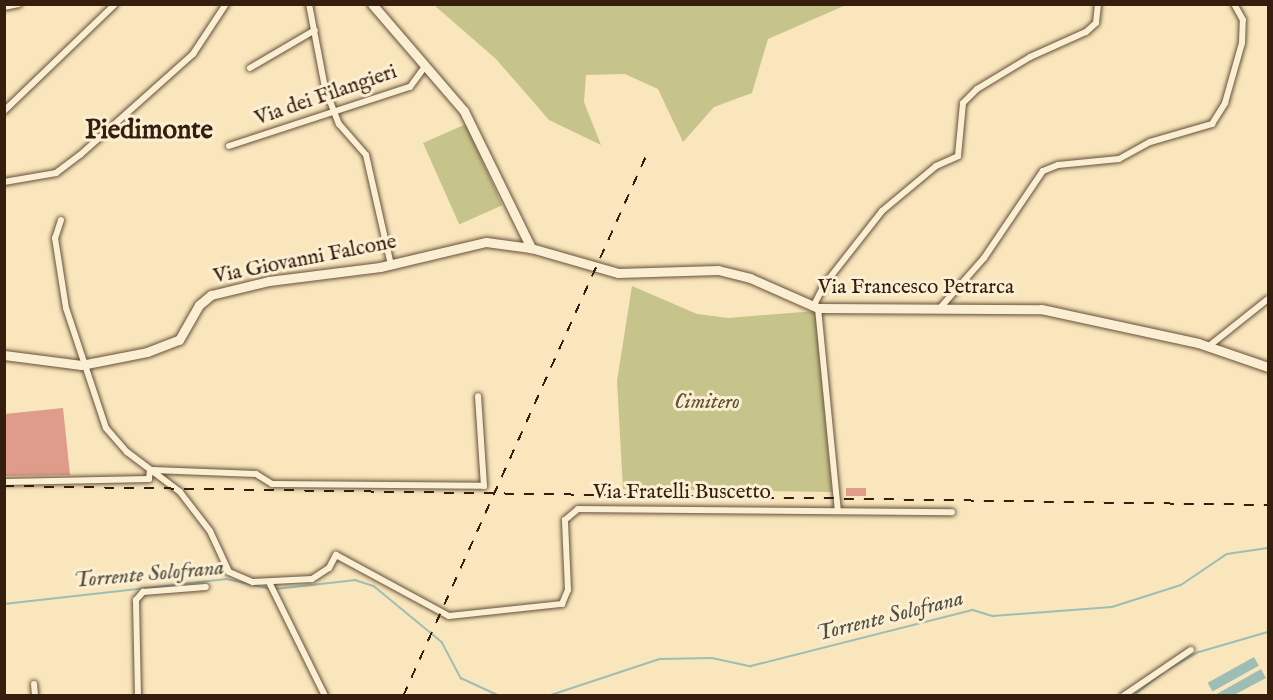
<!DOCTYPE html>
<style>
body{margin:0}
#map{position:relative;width:1273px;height:700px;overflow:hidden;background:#f9e6bc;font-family:"IM FELL English",serif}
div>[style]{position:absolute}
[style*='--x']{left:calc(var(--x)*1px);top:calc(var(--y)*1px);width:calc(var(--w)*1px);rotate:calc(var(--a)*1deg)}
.green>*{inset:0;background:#c6c38b;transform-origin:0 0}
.water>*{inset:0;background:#9ebeb5;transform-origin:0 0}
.stream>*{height:1.5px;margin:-0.75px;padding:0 0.75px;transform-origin:0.75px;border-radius:0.75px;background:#9ebeb5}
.building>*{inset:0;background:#df9c8b;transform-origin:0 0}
.roads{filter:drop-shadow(0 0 2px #66503a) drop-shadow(0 0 2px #66503a)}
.street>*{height:6px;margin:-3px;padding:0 3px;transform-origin:3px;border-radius:3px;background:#fbefd3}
.secondary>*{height:9px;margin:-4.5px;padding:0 4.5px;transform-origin:4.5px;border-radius:4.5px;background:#fbefd3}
.rail>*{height:1.5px;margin-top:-0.75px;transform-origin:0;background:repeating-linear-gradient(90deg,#351e0e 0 10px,transparent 0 20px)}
span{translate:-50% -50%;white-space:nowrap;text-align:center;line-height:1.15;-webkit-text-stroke:6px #fbefd3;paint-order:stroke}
.street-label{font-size:21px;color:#351e0e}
.park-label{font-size:21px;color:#605034;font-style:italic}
.water-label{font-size:22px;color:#544e40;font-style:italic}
.district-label{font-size:27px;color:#351e0e;font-weight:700}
.frame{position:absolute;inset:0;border:6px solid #351e0e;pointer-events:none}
</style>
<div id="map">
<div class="green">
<div style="clip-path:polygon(434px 5px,846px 5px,768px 39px,752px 93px,714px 107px,683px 142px,658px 89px,625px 74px,586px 75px,584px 102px,601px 145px,549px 120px,496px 59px)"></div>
<div style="left:466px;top:124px;width:89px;height:47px;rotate:66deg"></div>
<div style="clip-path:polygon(632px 286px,697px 314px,728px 318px,815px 311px,832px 492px,623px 489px,617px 381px)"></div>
</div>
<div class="water">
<div style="left:1254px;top:657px;width:10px;height:53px;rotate:61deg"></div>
<div style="clip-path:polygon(1261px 669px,1266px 678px,1234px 695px,1215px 695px)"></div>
</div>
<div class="stream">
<div style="--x:276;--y:589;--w:80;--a:-6.5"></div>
<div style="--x:355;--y:580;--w:20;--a:18"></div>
<div style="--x:374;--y:586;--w:88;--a:39.5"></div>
<div style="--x:442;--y:642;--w:41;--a:62.2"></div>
<div style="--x:461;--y:678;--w:43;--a:24.8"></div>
<div style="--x:4;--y:604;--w:224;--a:-6.4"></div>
<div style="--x:227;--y:579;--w:45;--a:12.8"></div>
<div style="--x:1169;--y:669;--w:34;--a:-30"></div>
<div style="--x:1199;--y:652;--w:72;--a:-16.2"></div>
<div style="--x:548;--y:696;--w:118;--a:-18.3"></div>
<div style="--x:660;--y:659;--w:52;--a:-1.1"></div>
<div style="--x:712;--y:658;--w:40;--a:12"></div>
<div style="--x:751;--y:666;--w:229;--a:-14.2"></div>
<div style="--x:973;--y:610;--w:21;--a:17"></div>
<div style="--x:993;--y:616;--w:119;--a:-4.3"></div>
<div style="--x:1112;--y:607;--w:72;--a:-17.7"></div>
<div style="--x:1181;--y:585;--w:55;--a:-34"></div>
<div style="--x:1227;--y:554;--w:41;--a:-8.3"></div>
<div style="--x:1133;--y:696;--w:37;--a:-38"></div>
</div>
<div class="building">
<div style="clip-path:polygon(63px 408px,70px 475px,4px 476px,4px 414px)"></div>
<div style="left:846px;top:488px;width:20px;height:8px"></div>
</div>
<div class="roads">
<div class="street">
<div style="--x:309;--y:4;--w:86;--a:79.2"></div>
<div style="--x:325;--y:88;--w:39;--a:69"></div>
<div style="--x:339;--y:124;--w:41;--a:48.9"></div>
<div style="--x:366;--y:155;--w:113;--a:77.2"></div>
<div style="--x:4;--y:7;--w:15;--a:-11"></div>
<div style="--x:250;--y:68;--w:75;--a:-30.3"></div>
<div style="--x:4;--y:111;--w:154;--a:-43.9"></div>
<div style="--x:229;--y:146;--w:190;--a:-18.1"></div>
<div style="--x:410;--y:87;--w:27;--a:-54"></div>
<div style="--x:4;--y:182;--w:53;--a:-9.8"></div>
<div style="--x:56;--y:173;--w:30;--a:-37"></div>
<div style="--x:80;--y:155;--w:152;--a:-41.8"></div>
<div style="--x:193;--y:54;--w:60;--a:-56.6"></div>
<div style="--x:61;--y:220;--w:19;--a:108"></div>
<div style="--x:55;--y:238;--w:71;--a:81.1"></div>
<div style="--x:66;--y:308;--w:126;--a:71.6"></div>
<div style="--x:106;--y:428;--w:32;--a:49"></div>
<div style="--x:127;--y:452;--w:66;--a:37"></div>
<div style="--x:180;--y:492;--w:49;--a:52.4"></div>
<div style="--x:210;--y:531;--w:45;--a:65.1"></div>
<div style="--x:229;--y:572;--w:26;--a:23"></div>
<div style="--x:253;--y:582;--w:59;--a:-2.9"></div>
<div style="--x:312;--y:579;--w:20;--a:-33"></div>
<div style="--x:329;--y:568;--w:15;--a:-62"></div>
<div style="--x:336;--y:555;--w:128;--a:28.4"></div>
<div style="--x:449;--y:616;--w:114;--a:-6.1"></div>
<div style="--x:562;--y:604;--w:15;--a:-67"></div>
<div style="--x:568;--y:590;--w:70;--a:-92.5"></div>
<div style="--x:565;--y:520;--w:17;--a:-40"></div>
<div style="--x:578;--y:509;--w:374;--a:0.5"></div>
<div style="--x:813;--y:307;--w:25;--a:-63"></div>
<div style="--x:824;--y:285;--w:94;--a:-51.9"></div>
<div style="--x:882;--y:211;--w:70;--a:-39.8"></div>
<div style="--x:936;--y:166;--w:24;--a:-24"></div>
<div style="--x:958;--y:156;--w:53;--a:-84.6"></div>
<div style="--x:963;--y:103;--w:20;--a:-45"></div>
<div style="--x:977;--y:89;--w:62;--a:-31.1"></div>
<div style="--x:1030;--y:57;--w:61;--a:-24.1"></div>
<div style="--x:1086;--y:32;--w:13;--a:-42"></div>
<div style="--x:1096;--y:23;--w:19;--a:-84"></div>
<div style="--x:818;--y:308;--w:204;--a:84.4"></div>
<div style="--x:940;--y:308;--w:67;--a:-48.7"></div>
<div style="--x:984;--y:258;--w:105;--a:-55.9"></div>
<div style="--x:1043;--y:171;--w:16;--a:-22"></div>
<div style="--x:1058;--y:165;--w:61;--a:-5.6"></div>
<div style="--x:1119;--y:159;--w:35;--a:-29"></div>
<div style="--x:1150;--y:142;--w:65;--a:-16.2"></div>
<div style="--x:1212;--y:124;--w:25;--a:-58"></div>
<div style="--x:1225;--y:103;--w:62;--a:-74.2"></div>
<div style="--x:1242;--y:43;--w:23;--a:-88"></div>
<div style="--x:1243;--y:20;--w:18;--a:-119"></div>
<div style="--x:1209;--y:346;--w:75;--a:-38.5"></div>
<div style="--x:153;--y:470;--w:103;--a:2.2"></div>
<div style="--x:256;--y:474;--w:19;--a:32"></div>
<div style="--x:272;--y:484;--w:212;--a:0.5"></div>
<div style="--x:484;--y:486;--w:90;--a:-93.8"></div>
<div style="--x:4;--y:482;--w:145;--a:-1.2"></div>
<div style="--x:149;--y:479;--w:9;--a:-84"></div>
<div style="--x:270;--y:584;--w:125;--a:63.8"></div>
<div style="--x:34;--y:684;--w:12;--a:85"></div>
<div style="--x:138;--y:696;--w:96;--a:-91.2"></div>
<div style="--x:136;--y:600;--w:11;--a:-49"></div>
<div style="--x:143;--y:592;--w:63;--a:-4.5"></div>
<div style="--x:1123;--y:696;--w:82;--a:-34.1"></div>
</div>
<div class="secondary">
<div style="--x:372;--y:4;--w:141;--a:49.3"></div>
<div style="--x:464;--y:111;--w:153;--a:63.9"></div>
<div style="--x:4;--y:355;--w:78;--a:7.4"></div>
<div style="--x:81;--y:365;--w:67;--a:-11.1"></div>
<div style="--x:147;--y:352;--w:34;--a:-21"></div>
<div style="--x:179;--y:340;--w:40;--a:-60.3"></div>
<div style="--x:199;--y:305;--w:16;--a:-40"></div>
<div style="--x:211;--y:295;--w:60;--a:-13.6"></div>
<div style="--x:269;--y:281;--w:112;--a:-7.2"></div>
<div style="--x:380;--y:267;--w:109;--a:-13.3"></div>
<div style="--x:486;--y:242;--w:45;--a:7.6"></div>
<div style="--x:531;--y:248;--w:91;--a:16"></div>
<div style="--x:618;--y:273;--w:100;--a:-1.7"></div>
<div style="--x:718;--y:270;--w:33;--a:14"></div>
<div style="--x:750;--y:278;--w:74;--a:23.8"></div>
<div style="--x:818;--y:308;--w:223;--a:0.3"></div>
<div style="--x:1041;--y:309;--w:161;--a:12.2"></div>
<div style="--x:1198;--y:343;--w:74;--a:18.9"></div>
</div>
</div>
<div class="rail">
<div style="--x:4;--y:486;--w:1264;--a:0.86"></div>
<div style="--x:403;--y:696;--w:590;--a:-65.78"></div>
</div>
<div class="street-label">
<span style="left:326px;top:96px;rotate:-19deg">Via dei Filangieri</span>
<span style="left:305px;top:260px;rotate:-11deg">Via Giovanni Falcone</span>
<span style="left:916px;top:288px">Via Francesco Petrarca</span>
<span style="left:682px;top:493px">Via Fratelli Buscetto</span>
</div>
<div class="park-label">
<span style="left:707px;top:403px">Cimitero</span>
</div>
<div class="water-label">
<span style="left:149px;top:575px;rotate:-5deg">Torrente Solofrana</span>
<span style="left:890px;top:617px;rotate:-14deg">Torrente Solofrana</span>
</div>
<div class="district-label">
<span style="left:149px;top:132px">Piedimonte</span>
</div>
<div class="frame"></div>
</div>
